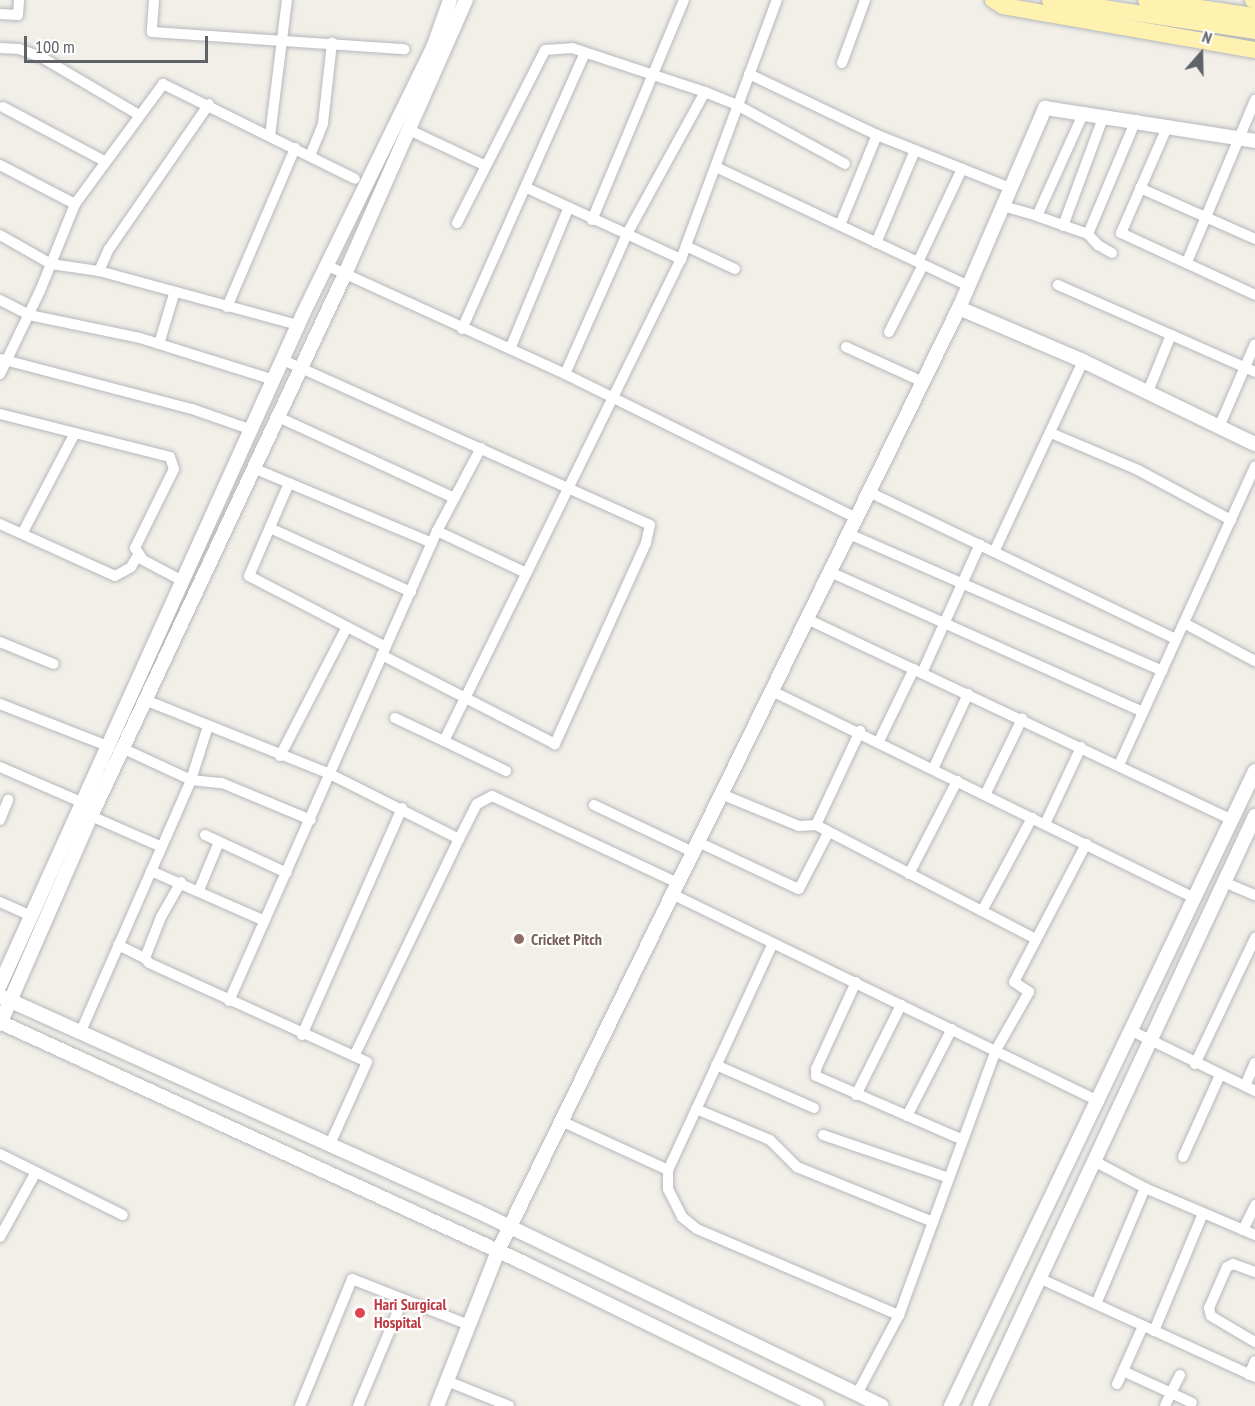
<!DOCTYPE html>
<style>
body{margin:0}
#map{position:relative;width:1255px;height:1406px;overflow:hidden;background:#f1efe8;font-family:"PT Sans Narrow",sans-serif}
div>[style]{position:absolute}
[style*='--x']{left:calc(var(--x)*1px);top:calc(var(--y)*1px);width:calc(var(--w)*1px);rotate:calc(var(--a)*1deg)}
.roads{filter:drop-shadow(0 0 2px #b5b8bc) drop-shadow(0 0 2px #b5b8bc)}
.street>*{height:10px;margin:-5px;padding:0 5px;transform-origin:5px;border-radius:5px;background:#fff}
.secondary>*{height:14px;margin:-7px;padding:0 7px;transform-origin:7px;border-radius:7px;background:#fff}
.primary>*{height:16px;margin:-8px;padding:0 8px;transform-origin:8px;border-radius:8px;background:#fff1af}
.dots>*{width:16px;height:16px;translate:-50% -50%;box-sizing:border-box;border:3px solid #fff;border-radius:50%}
span{translate:-50% -50%;white-space:nowrap;text-align:center;line-height:1.15;-webkit-text-stroke:4.5px #fff;paint-order:stroke}
.education-label{font-size:16px;color:#785e54;font-weight:700}
.left{translate:0 -50%;text-align:left}
.health-label{font-size:16px;color:#be3a42;font-weight:700}
.north{position:absolute;left:1171px;top:24px;width:60px;height:60px;-webkit-text-stroke:4px #fff;paint-order:stroke;rotate:20deg;font-size:16px;font-weight:700;line-height:24px;text-align:center;color:#5f6368}
.north::after{content:'';display:block;margin:auto;width:21px;height:27px;background:#5f6368;clip-path:polygon(50% 0,100% 100%,50% 72%,0 100%)}
.scale{position:absolute;left:24px;top:36px;width:184px;height:27px;box-sizing:border-box;border:3px solid #5f6368;border-top:0;padding-left:8px;font-size:18px;line-height:21px;white-space:nowrap;color:#5f6368;-webkit-text-stroke:4px #fff;paint-order:stroke}
</style>
<div id="map">
<div class="roads">
<div class="street">
<div style="--x:154;--y:0;--w:32;--a:94"></div>
<div style="--x:152;--y:32;--w:253;--a:3.9"></div>
<div style="--x:0;--y:14;--w:18;--a:3"></div>
<div style="--x:18;--y:15;--w:15;--a:-86"></div>
<div style="--x:0;--y:48;--w:19;--a:3"></div>
<div style="--x:19;--y:49;--w:23;--a:20"></div>
<div style="--x:41;--y:57;--w:114;--a:30.6"></div>
<div style="--x:842;--y:63;--w:67;--a:-69.9"></div>
<div style="--x:749;--y:74;--w:142;--a:25.5"></div>
<div style="--x:877;--y:135;--w:143;--a:21.7"></div>
<div style="--x:3;--y:107;--w:115;--a:28.1"></div>
<div style="--x:1084;--y:112;--w:114;--a:114.3"></div>
<div style="--x:1037;--y:216;--w:54;--a:19.4"></div>
<div style="--x:1088;--y:234;--w:124;--a:-67.2"></div>
<div style="--x:1168;--y:125;--w:118;--a:113.5"></div>
<div style="--x:1121;--y:233;--w:148;--a:24.8"></div>
<div style="--x:409;--y:130;--w:83;--a:25"></div>
<div style="--x:270;--y:136;--w:137;--a:-82.9"></div>
<div style="--x:310;--y:156;--w:35;--a:-68"></div>
<div style="--x:323;--y:123;--w:81;--a:-83.6"></div>
<div style="--x:0;--y:165;--w:85;--a:27.5"></div>
<div style="--x:718;--y:168;--w:277;--a:25.2"></div>
<div style="--x:527;--y:188;--w:170;--a:24.8"></div>
<div style="--x:1140;--y:188;--w:126;--a:23.9"></div>
<div style="--x:1003;--y:206;--w:35;--a:16"></div>
<div style="--x:592;--y:220;--w:238;--a:-67.3"></div>
<div style="--x:457;--y:223;--w:194;--a:-63"></div>
<div style="--x:545;--y:50;--w:27;--a:-4"></div>
<div style="--x:572;--y:48;--w:140;--a:18.3"></div>
<div style="--x:840;--y:225;--w:97;--a:-67.7"></div>
<div style="--x:1063;--y:226;--w:118;--a:-69.7"></div>
<div style="--x:1088;--y:234;--w:15;--a:48"></div>
<div style="--x:1098;--y:245;--w:16;--a:30"></div>
<div style="--x:0;--y:235;--w:59;--a:29.6"></div>
<div style="--x:51;--y:264;--w:49;--a:8.3"></div>
<div style="--x:99;--y:271;--w:206;--a:15.2"></div>
<div style="--x:876;--y:243;--w:101;--a:-67.2"></div>
<div style="--x:686;--y:246;--w:54;--a:25.1"></div>
<div style="--x:918;--y:262;--w:103;--a:-64.7"></div>
<div style="--x:1187;--y:262;--w:176;--a:-67.2"></div>
<div style="--x:326;--y:265;--w:263;--a:24.5"></div>
<div style="--x:565;--y:374;--w:325;--a:26.3"></div>
<div style="--x:99;--y:271;--w:24;--a:-66"></div>
<div style="--x:109;--y:249;--w:176;--a:-55.4"></div>
<div style="--x:1058;--y:285;--w:215;--a:23.8"></div>
<div style="--x:0;--y:300;--w:33;--a:27"></div>
<div style="--x:29;--y:315;--w:113;--a:11.7"></div>
<div style="--x:140;--y:338;--w:140;--a:17.4"></div>
<div style="--x:227;--y:307;--w:173;--a:-66.8"></div>
<div style="--x:462;--y:329;--w:302;--a:-66"></div>
<div style="--x:889;--y:332;--w:75;--a:-63.1"></div>
<div style="--x:159;--y:344;--w:52;--a:-73.3"></div>
<div style="--x:846;--y:347;--w:85;--a:24.4"></div>
<div style="--x:510;--y:349;--w:152;--a:-67.5"></div>
<div style="--x:1;--y:359;--w:197;--a:14.7"></div>
<div style="--x:192;--y:409;--w:64;--a:19.3"></div>
<div style="--x:283;--y:360;--w:402;--a:24.2"></div>
<div style="--x:650;--y:525;--w:18;--a:103"></div>
<div style="--x:646;--y:543;--w:221;--a:114.4"></div>
<div style="--x:555;--y:744;--w:195;--a:-152.8"></div>
<div style="--x:0;--y:374;--w:92;--a:-64.3"></div>
<div style="--x:40;--y:291;--w:94;--a:-68.1"></div>
<div style="--x:75;--y:204;--w:149;--a:-53.7"></div>
<div style="--x:163;--y:84;--w:214;--a:26.3"></div>
<div style="--x:565;--y:374;--w:155;--a:-66.1"></div>
<div style="--x:628;--y:232;--w:160;--a:-61.2"></div>
<div style="--x:705;--y:92;--w:35;--a:22"></div>
<div style="--x:737;--y:105;--w:123;--a:28.6"></div>
<div style="--x:1147;--y:394;--w:64;--a:-67.9"></div>
<div style="--x:0;--y:414;--w:175;--a:14.2"></div>
<div style="--x:170;--y:457;--w:13;--a:72"></div>
<div style="--x:174;--y:469;--w:88;--a:116.3"></div>
<div style="--x:135;--y:548;--w:14;--a:56"></div>
<div style="--x:143;--y:560;--w:43;--a:27.8"></div>
<div style="--x:276;--y:416;--w:196;--a:24.7"></div>
<div style="--x:1219;--y:427;--w:90;--a:-66.6"></div>
<div style="--x:1051;--y:433;--w:95;--a:23"></div>
<div style="--x:1138;--y:470;--w:106;--a:28.3"></div>
<div style="--x:253;--y:468;--w:194;--a:22.7"></div>
<div style="--x:289;--y:483;--w:101;--a:113.3"></div>
<div style="--x:249;--y:576;--w:154;--a:27.4"></div>
<div style="--x:869;--y:492;--w:340;--a:25.6"></div>
<div style="--x:0;--y:524;--w:126;--a:24.3"></div>
<div style="--x:115;--y:576;--w:18;--a:-29"></div>
<div style="--x:131;--y:567;--w:14;--a:-60"></div>
<div style="--x:270;--y:528;--w:155;--a:24.4"></div>
<div style="--x:437;--y:531;--w:96;--a:25.2"></div>
<div style="--x:23;--y:532;--w:110;--a:-62.3"></div>
<div style="--x:849;--y:534;--w:342;--a:23.6"></div>
<div style="--x:994;--y:552;--w:211;--a:-65"></div>
<div style="--x:830;--y:572;--w:343;--a:24.1"></div>
<div style="--x:807;--y:619;--w:471;--a:25.3"></div>
<div style="--x:1184;--y:623;--w:81;--a:28.2"></div>
<div style="--x:0;--y:642;--w:58;--a:22.2"></div>
<div style="--x:922;--y:673;--w:141;--a:-65.8"></div>
<div style="--x:772;--y:691;--w:468;--a:26.1"></div>
<div style="--x:145;--y:700;--w:199;--a:21.8"></div>
<div style="--x:330;--y:774;--w:144;--a:26.7"></div>
<div style="--x:459;--y:839;--w:241;--a:115.8"></div>
<div style="--x:0;--y:704;--w:115;--a:21.4"></div>
<div style="--x:395;--y:718;--w:54;--a:25.1"></div>
<div style="--x:444;--y:741;--w:537;--a:-63.82"></div>
<div style="--x:681;--y:259;--w:276;--a:-69.7"></div>
<div style="--x:208;--y:726;--w:57;--a:107.5"></div>
<div style="--x:191;--y:780;--w:31;--a:6"></div>
<div style="--x:222;--y:783;--w:96;--a:22.6"></div>
<div style="--x:444;--y:741;--w:69;--a:25.8"></div>
<div style="--x:879;--y:741;--w:80;--a:-64.1"></div>
<div style="--x:280;--y:756;--w:145;--a:-62.6"></div>
<div style="--x:1119;--y:765;--w:328;--a:-65.5"></div>
<div style="--x:0;--y:767;--w:88;--a:23.4"></div>
<div style="--x:933;--y:769;--w:83;--a:-65"></div>
<div style="--x:721;--y:794;--w:84;--a:22.3"></div>
<div style="--x:799;--y:826;--w:17;--a:-3"></div>
<div style="--x:816;--y:825;--w:104;--a:-64.9"></div>
<div style="--x:985;--y:795;--w:85;--a:-64"></div>
<div style="--x:594;--y:805;--w:110;--a:25.4"></div>
<div style="--x:91;--y:816;--w:77;--a:23.6"></div>
<div style="--x:0;--y:820;--w:22;--a:-68"></div>
<div style="--x:1045;--y:824;--w:85;--a:-64.9"></div>
<div style="--x:816;--y:825;--w:248;--a:27.4"></div>
<div style="--x:205;--y:835;--w:90;--a:24.9"></div>
<div style="--x:459;--y:839;--w:39;--a:-63"></div>
<div style="--x:477;--y:804;--w:17;--a:-28"></div>
<div style="--x:492;--y:796;--w:205;--a:25.1"></div>
<div style="--x:698;--y:842;--w:111;--a:25"></div>
<div style="--x:799;--y:889;--w:63;--a:-62.6"></div>
<div style="--x:151;--y:871;--w:124;--a:23.7"></div>
<div style="--x:909;--y:874;--w:105;--a:-62.7"></div>
<div style="--x:181;--y:882;--w:40;--a:119.7"></div>
<div style="--x:161;--y:917;--w:44;--a:111.3"></div>
<div style="--x:145;--y:958;--w:6;--a:51"></div>
<div style="--x:149;--y:963;--w:239;--a:24.4"></div>
<div style="--x:367;--y:1062;--w:90;--a:114.3"></div>
<div style="--x:1224;--y:882;--w:34;--a:23"></div>
<div style="--x:199;--y:890;--w:52;--a:-67.4"></div>
<div style="--x:672;--y:894;--w:475;--a:25.9"></div>
<div style="--x:0;--y:902;--w:34;--a:24"></div>
<div style="--x:982;--y:911;--w:106;--a:-61.7"></div>
<div style="--x:773;--y:943;--w:250;--a:114.8"></div>
<div style="--x:668;--y:1170;--w:19;--a:90"></div>
<div style="--x:668;--y:1189;--w:31;--a:63"></div>
<div style="--x:682;--y:1217;--w:19;--a:39"></div>
<div style="--x:697;--y:1229;--w:220;--a:23.1"></div>
<div style="--x:118;--y:945;--w:30;--a:26"></div>
<div style="--x:856;--y:982;--w:96;--a:114.7"></div>
<div style="--x:816;--y:1069;--w:7;--a:90"></div>
<div style="--x:816;--y:1076;--w:160;--a:23.5"></div>
<div style="--x:229;--y:1001;--w:514;--a:-66.13"></div>
<div style="--x:437;--y:531;--w:94;--a:-62.1"></div>
<div style="--x:81;--y:1031;--w:274;--a:-66.3"></div>
<div style="--x:191;--y:780;--w:76;--a:-155.1"></div>
<div style="--x:1132;--y:1031;--w:137;--a:26"></div>
<div style="--x:302;--y:1035;--w:248;--a:-66.2"></div>
<div style="--x:1195;--y:1064;--w:140;--a:-64.5"></div>
<div style="--x:716;--y:1065;--w:107;--a:23.7"></div>
<div style="--x:1245;--y:1086;--w:25;--a:-67"></div>
<div style="--x:856;--y:1095;--w:101;--a:-63.4"></div>
<div style="--x:696;--y:1109;--w:80;--a:22.7"></div>
<div style="--x:770;--y:1140;--w:38;--a:45"></div>
<div style="--x:797;--y:1167;--w:147;--a:22"></div>
<div style="--x:907;--y:1116;--w:98;--a:-62.7"></div>
<div style="--x:561;--y:1121;--w:118;--a:24.6"></div>
<div style="--x:823;--y:1135;--w:133;--a:18.8"></div>
<div style="--x:0;--y:1154;--w:137;--a:26.4"></div>
<div style="--x:1183;--y:1157;--w:90;--a:-65.7"></div>
<div style="--x:1094;--y:1161;--w:58;--a:27.9"></div>
<div style="--x:1145;--y:1188;--w:120;--a:23.1"></div>
<div style="--x:1243;--y:1230;--w:28;--a:-64"></div>
<div style="--x:0;--y:1237;--w:74;--a:-61"></div>
<div style="--x:1255;--y:1272;--w:23;--a:-160"></div>
<div style="--x:1233;--y:1264;--w:7;--a:153"></div>
<div style="--x:1227;--y:1267;--w:45;--a:113.7"></div>
<div style="--x:1209;--y:1308;--w:8;--a:76"></div>
<div style="--x:1211;--y:1316;--w:51;--a:30.6"></div>
<div style="--x:1039;--y:1278;--w:238;--a:24.6"></div>
<div style="--x:1096;--y:1304;--w:126;--a:-67.1"></div>
<div style="--x:1143;--y:1326;--w:49;--a:114"></div>
<div style="--x:1123;--y:1371;--w:53;--a:24.6"></div>
<div style="--x:1171;--y:1393;--w:14;--a:115"></div>
<div style="--x:1154;--y:1331;--w:128;--a:-67.4"></div>
<div style="--x:1180;--y:1375;--w:20;--a:117"></div>
<div style="--x:1171;--y:1393;--w:23;--a:25"></div>
<div style="--x:1249;--y:1375;--w:15;--a:-67"></div>
<div style="--x:447;--y:1381;--w:67;--a:22"></div>
<div style="--x:1117;--y:1384;--w:14;--a:-65"></div>
<div style="--x:857;--y:1394;--w:89;--a:-62"></div>
<div style="--x:899;--y:1315;--w:282;--a:-69.9"></div>
<div style="--x:996;--y:1050;--w:67;--a:-60.4"></div>
<div style="--x:1029;--y:992;--w:18;--a:-146"></div>
<div style="--x:1014;--y:982;--w:156;--a:-62.4"></div>
<div style="--x:300;--y:1406;--w:137;--a:-67.7"></div>
<div style="--x:352;--y:1279;--w:126;--a:21.5"></div>
<div style="--x:358;--y:1406;--w:116;--a:-67.2"></div>
</div>
<div class="secondary">
<div style="--x:959;--y:308;--w:135;--a:23.1"></div>
<div style="--x:1083;--y:361;--w:191;--a:25.8"></div>
<div style="--x:0;--y:985;--w:734;--a:-65.7"></div>
<div style="--x:302;--y:316;--w:301;--a:-64"></div>
<div style="--x:434;--y:45;--w:48;--a:-70.4"></div>
<div style="--x:0;--y:996;--w:523;--a:24.26"></div>
<div style="--x:477;--y:1211;--w:449;--a:25.7"></div>
<div style="--x:0;--y:1022;--w:575;--a:24.69"></div>
<div style="--x:522;--y:1262;--w:328;--a:26"></div>
<div style="--x:0;--y:1024;--w:227;--a:-66.4"></div>
<div style="--x:91;--y:816;--w:599;--a:-64.89"></div>
<div style="--x:345;--y:274;--w:300;--a:-66.2"></div>
<div style="--x:437;--y:1406;--w:167;--a:-68.5"></div>
<div style="--x:498;--y:1251;--w:1050;--a:-63.95"></div>
<div style="--x:959;--y:308;--w:218;--a:-66.7"></div>
<div style="--x:1045;--y:108;--w:213;--a:8.9"></div>
<div style="--x:951;--y:1406;--w:704;--a:-64.42"></div>
<div style="--x:980;--y:1406;--w:651;--a:-65.01"></div>
</div>
<div class="primary">
<div style="--x:993;--y:0;--w:12;--a:31"></div>
<div style="--x:1003;--y:6;--w:256;--a:9.9"></div>
<div style="--x:1050;--y:0;--w:207;--a:8.6"></div>
<div style="--x:1146;--y:0;--w:110;--a:8.4"></div>
<div style="--x:1253;--y:0;--w:2;--a:0"></div>
</div>
</div>
<div class="dots">
<div style="left:519px;top:939px;background:#8d6e63"></div>
<div style="left:360px;top:1313px;background:#e0444e"></div>
</div>
<div class="education-label">
<span class="left" style="left:531px;top:939px">Cricket Pitch</span>
</div>
<div class="health-label">
<span class="left" style="left:374px;top:1313px">Hari Surgical<br>Hospital</span>
</div>
<div class="north">N</div>
<div class="scale">100 m</div>
</div>
